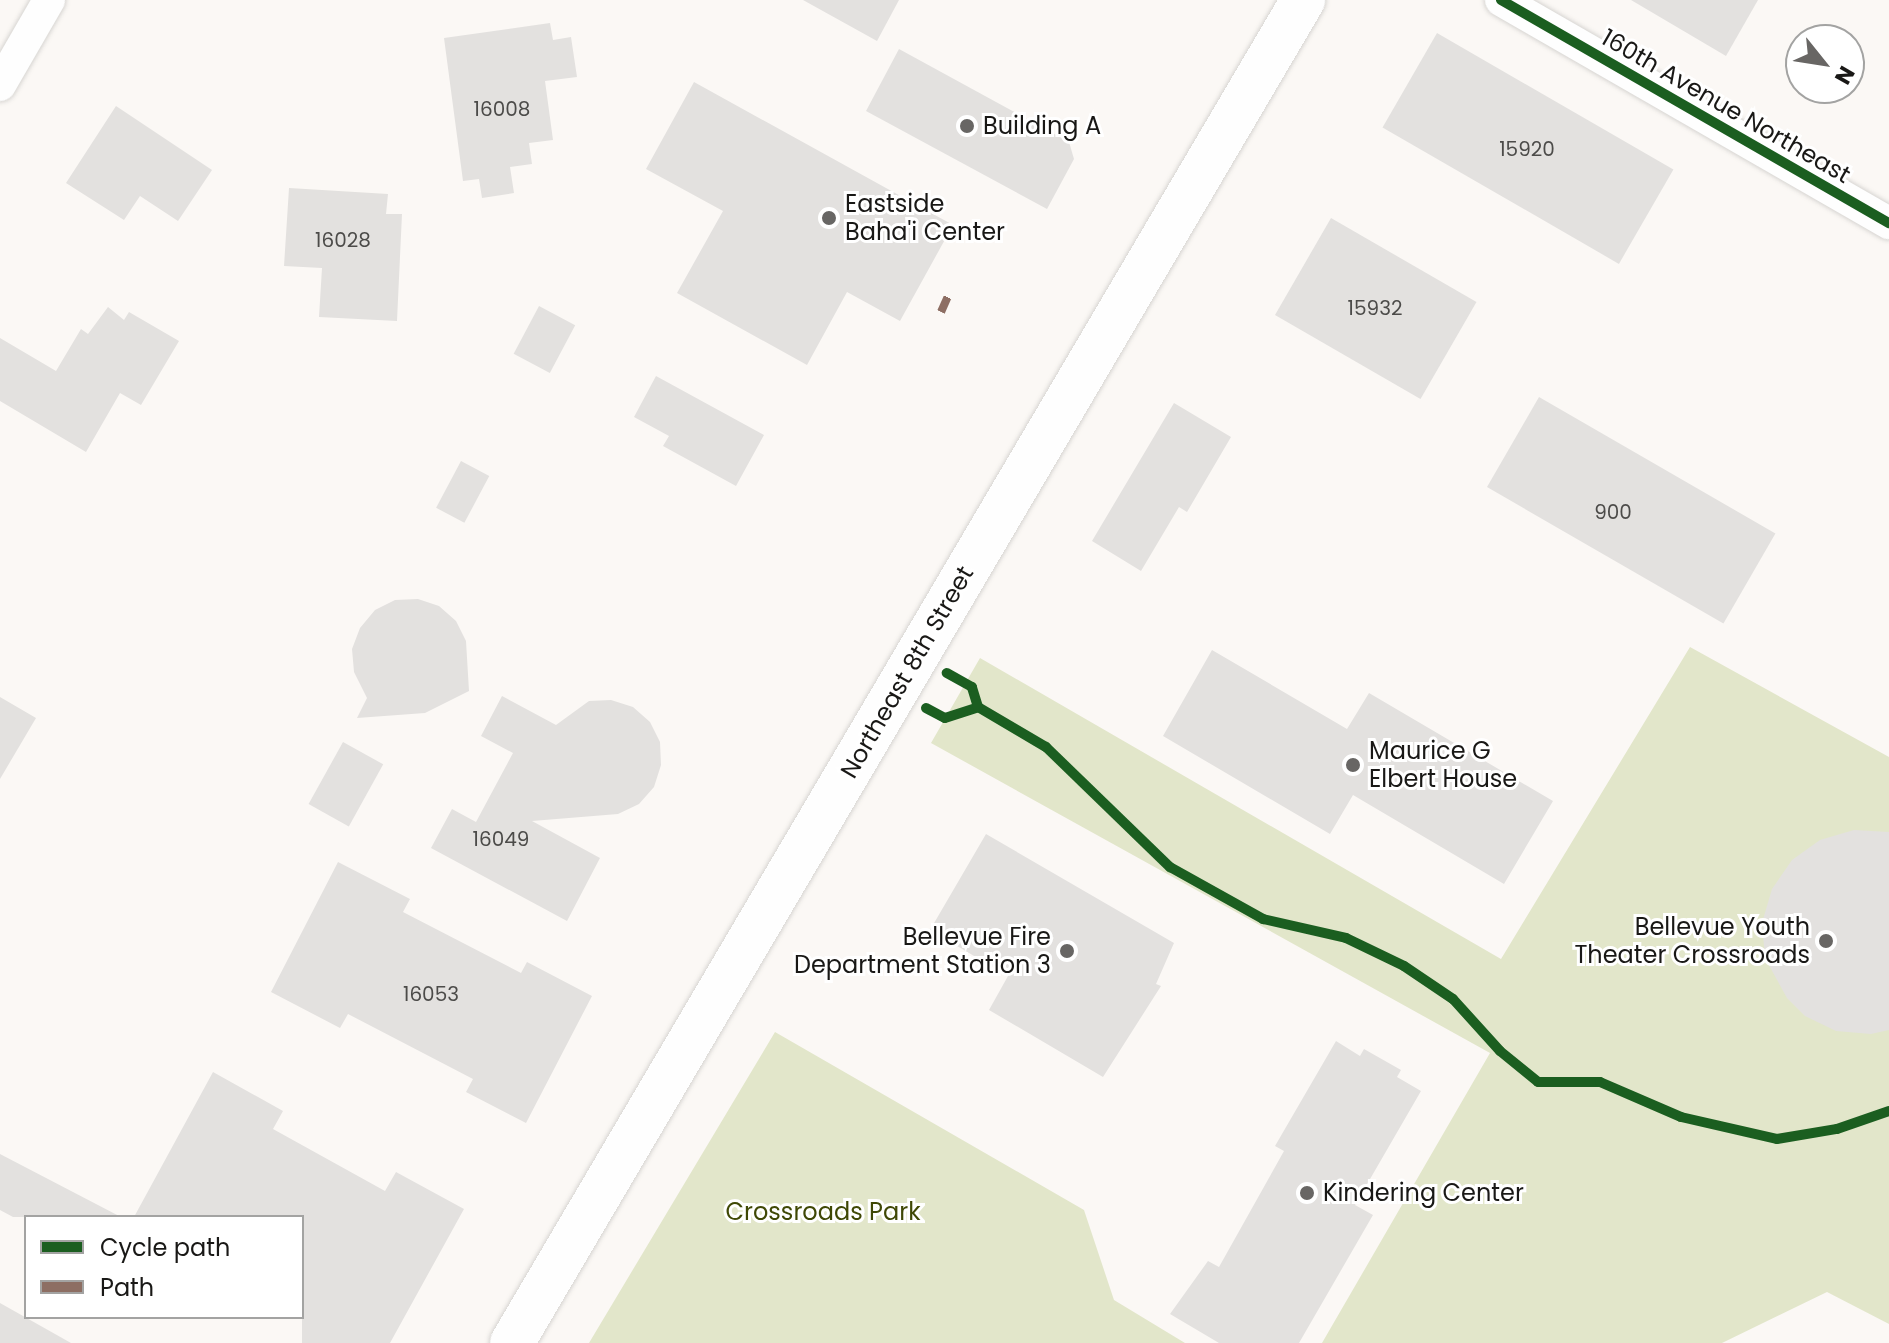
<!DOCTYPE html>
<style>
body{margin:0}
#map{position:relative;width:1889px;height:1343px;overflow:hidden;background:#fbf8f5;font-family:Poppins,sans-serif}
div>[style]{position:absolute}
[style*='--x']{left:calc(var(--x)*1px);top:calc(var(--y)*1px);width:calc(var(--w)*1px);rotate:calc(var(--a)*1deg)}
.green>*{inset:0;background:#e2e6ca}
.building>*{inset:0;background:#e3e1df;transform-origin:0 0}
.roads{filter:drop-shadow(0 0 2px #d7d5d2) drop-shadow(0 0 2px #d7d5d2)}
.minor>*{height:32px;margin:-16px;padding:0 16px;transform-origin:16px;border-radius:16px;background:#fefefe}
.secondary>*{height:44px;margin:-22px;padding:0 22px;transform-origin:22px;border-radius:22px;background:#fefefe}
.quiet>*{height:8px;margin-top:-4px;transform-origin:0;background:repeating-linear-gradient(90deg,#8d6e63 0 16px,transparent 0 24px)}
.cycleway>*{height:10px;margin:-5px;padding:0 5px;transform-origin:5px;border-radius:5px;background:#1b5e20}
.dots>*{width:22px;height:22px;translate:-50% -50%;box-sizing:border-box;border:4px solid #fff;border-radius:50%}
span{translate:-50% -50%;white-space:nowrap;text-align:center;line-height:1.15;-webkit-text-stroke:6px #fff;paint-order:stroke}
.number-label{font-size:20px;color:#4c4b49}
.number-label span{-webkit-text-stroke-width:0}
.street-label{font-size:24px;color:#191816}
.poi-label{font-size:24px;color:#191816}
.left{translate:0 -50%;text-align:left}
.right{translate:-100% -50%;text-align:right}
.park-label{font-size:24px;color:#3f4805}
.legend{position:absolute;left:24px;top:1215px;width:280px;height:104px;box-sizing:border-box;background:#fff;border:2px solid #a3a3a2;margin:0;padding:10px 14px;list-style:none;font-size:24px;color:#191816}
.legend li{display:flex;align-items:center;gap:16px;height:40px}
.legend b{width:40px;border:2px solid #a3a3a2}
.north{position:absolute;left:1785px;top:24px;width:80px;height:80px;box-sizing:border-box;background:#fff;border:2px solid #a3a3a2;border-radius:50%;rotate:120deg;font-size:22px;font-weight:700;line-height:32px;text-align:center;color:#191816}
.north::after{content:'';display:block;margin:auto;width:28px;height:36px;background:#686664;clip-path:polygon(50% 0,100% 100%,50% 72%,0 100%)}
</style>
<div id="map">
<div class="green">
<div style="clip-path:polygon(1690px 647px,1889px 757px,1889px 1324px,1827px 1292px,1722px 1343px,1322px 1343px,1490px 1053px,931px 743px,980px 658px,1501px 959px)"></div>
<div style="clip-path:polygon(775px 1032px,1084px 1210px,1114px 1300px,1185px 1343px,589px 1343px)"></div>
</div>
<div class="building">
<div style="clip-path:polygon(803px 0,899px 0,877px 41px)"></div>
<div style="clip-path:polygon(1631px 0,1758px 0,1726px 56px)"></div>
<div style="clip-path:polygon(550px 23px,553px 40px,571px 37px,577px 77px,545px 81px,553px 140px,529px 143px,532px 164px,510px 167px,514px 193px,482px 198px,479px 179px,463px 181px,444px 38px)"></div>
<div style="left:1437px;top:33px;width:273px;height:109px;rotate:30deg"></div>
<div style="clip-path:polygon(899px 49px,1069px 142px,1074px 159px,1047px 209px,866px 111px)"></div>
<div style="clip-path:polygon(694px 82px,953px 225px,900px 321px,847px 292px,807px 365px,677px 293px,723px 211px,646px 169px)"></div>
<div style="clip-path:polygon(116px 106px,212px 170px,178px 221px,140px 196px,124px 220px,66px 183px)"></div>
<div style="clip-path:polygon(289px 188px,388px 194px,386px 214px,402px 214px,397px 321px,319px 317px,322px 268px,284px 266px)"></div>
<div style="left:1331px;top:218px;width:168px;height:112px;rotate:30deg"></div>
<div style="left:539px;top:306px;width:41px;height:54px;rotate:28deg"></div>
<div style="clip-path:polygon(108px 307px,124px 320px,129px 312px,179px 341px,141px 405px,120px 393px,86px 452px,0 401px,0 338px,56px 371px,81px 329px,88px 334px)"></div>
<div style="clip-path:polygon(656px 376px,764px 435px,736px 486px,663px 446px,669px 436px,634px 417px)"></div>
<div style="left:1539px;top:397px;width:273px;height:104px;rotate:30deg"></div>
<div style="clip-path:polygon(1174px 403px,1231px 437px,1187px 512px,1179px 507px,1141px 571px,1092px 541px)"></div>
<div style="left:461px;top:461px;width:32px;height:53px;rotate:28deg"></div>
<div style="clip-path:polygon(418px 599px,439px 606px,456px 621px,466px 641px,469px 691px,425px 713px,357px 718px,367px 698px,354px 672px,352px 649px,360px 628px,375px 610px,395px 600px)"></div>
<div style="clip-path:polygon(1212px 650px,1347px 729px,1369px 693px,1553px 801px,1504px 884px,1353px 795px,1330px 834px,1163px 736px)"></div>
<div style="clip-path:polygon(502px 696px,556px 725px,589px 701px,611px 700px,633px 707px,650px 722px,660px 742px,661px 765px,654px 787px,639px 804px,618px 814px,532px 821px,600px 858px,567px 921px,431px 848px,452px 809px,476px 822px,513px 753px,481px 736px)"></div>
<div style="clip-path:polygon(0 697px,36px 718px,0 779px)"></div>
<div style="left:343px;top:742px;width:46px;height:71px;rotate:29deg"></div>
<div style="clip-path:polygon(1854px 830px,1889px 832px,1889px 1030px,1871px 1034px,1836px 1031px,1805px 1016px,1787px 998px,1765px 958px,1762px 923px,1772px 889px,1792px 860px,1820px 840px)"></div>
<div style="clip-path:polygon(986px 834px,1174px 943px,1156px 984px,1161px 986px,1103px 1077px,989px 1010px,1008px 976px,930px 930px)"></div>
<div style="clip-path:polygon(338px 862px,410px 899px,403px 912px,521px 973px,527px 962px,592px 996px,526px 1123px,466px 1092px,473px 1079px,348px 1014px,340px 1028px,271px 992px)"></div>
<div style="clip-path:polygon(1336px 1041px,1360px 1056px,1364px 1049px,1401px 1070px,1397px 1077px,1421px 1091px,1355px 1205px,1373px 1215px,1299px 1343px,1219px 1343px,1170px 1314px,1208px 1261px,1219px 1267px,1284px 1151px,1275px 1146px)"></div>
<div style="clip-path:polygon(213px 1072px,283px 1111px,273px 1129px,385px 1191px,396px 1172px,464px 1209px,390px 1343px,302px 1343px,302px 1217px,134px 1217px)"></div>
<div style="clip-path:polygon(0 1154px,121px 1217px,13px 1217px,0 1210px)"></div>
<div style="clip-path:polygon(0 1303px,71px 1343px,0 1343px)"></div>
</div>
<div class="roads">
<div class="minor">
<div style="--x:1501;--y:0;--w:448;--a:29.9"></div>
<div style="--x:0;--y:85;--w:98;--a:-60"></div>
</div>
<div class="secondary">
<div style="--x:512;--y:1343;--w:1559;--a:-59.5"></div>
</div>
</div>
<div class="quiet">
<div style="--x:941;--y:312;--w:20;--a:-66"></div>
</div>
<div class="cycleway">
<div style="--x:1501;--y:0;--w:448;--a:29.9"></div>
<div style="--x:978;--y:707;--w:79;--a:30.5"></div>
<div style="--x:1046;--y:747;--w:173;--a:44.1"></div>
<div style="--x:1170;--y:867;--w:107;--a:29.2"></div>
<div style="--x:1263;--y:919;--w:85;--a:12.9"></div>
<div style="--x:1346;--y:938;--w:64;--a:25.8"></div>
<div style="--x:1404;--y:966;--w:59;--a:34"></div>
<div style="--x:1453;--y:999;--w:70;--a:47.9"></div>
<div style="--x:1500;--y:1051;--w:49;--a:39.2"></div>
<div style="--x:1538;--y:1082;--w:62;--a:0"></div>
<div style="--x:1600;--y:1082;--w:88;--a:23.4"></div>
<div style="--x:1681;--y:1117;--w:98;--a:12.9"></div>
<div style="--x:1777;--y:1139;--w:61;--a:-9.5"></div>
<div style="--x:1837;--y:1129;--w:55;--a:-19.1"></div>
<div style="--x:926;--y:708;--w:21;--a:28"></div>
<div style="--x:945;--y:718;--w:35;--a:-18"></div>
<div style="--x:978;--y:707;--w:21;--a:-107"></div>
<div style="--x:972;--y:687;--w:29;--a:-151"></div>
</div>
<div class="dots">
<div style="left:967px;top:126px;background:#686664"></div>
<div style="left:829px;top:218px;background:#686664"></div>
<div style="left:1353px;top:765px;background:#686664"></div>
<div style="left:1826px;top:941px;background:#686664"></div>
<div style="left:1067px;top:951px;background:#686664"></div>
<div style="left:1307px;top:1193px;background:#686664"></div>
</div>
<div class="number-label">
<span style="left:502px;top:109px">16008</span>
<span style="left:1527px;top:149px">15920</span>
<span style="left:343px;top:240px">16028</span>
<span style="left:1375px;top:308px">15932</span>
<span style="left:1613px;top:512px">900</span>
<span style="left:501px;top:839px">16049</span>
<span style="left:431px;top:994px">16053</span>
</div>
<div class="street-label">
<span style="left:1726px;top:106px;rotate:30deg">160th Avenue Northeast</span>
<span style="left:907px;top:672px;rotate:-60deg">Northeast 8th Street</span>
</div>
<div class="poi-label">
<span class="left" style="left:983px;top:126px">Building A</span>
<span class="left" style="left:845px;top:218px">Eastside<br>Baha'i Center</span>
<span class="left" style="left:1369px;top:765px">Maurice G<br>Elbert House</span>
<span class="right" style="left:1810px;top:941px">Bellevue Youth<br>Theater Crossroads</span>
<span class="right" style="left:1051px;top:951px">Bellevue Fire<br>Department Station 3</span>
<span class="left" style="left:1323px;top:1193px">Kindering Center</span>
</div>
<div class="park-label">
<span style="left:823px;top:1212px">Crossroads Park</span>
</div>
<ul class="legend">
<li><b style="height:10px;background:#1b5e20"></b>Cycle path</li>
<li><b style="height:10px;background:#8d6e63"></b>Path</li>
</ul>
<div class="north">N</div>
</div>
